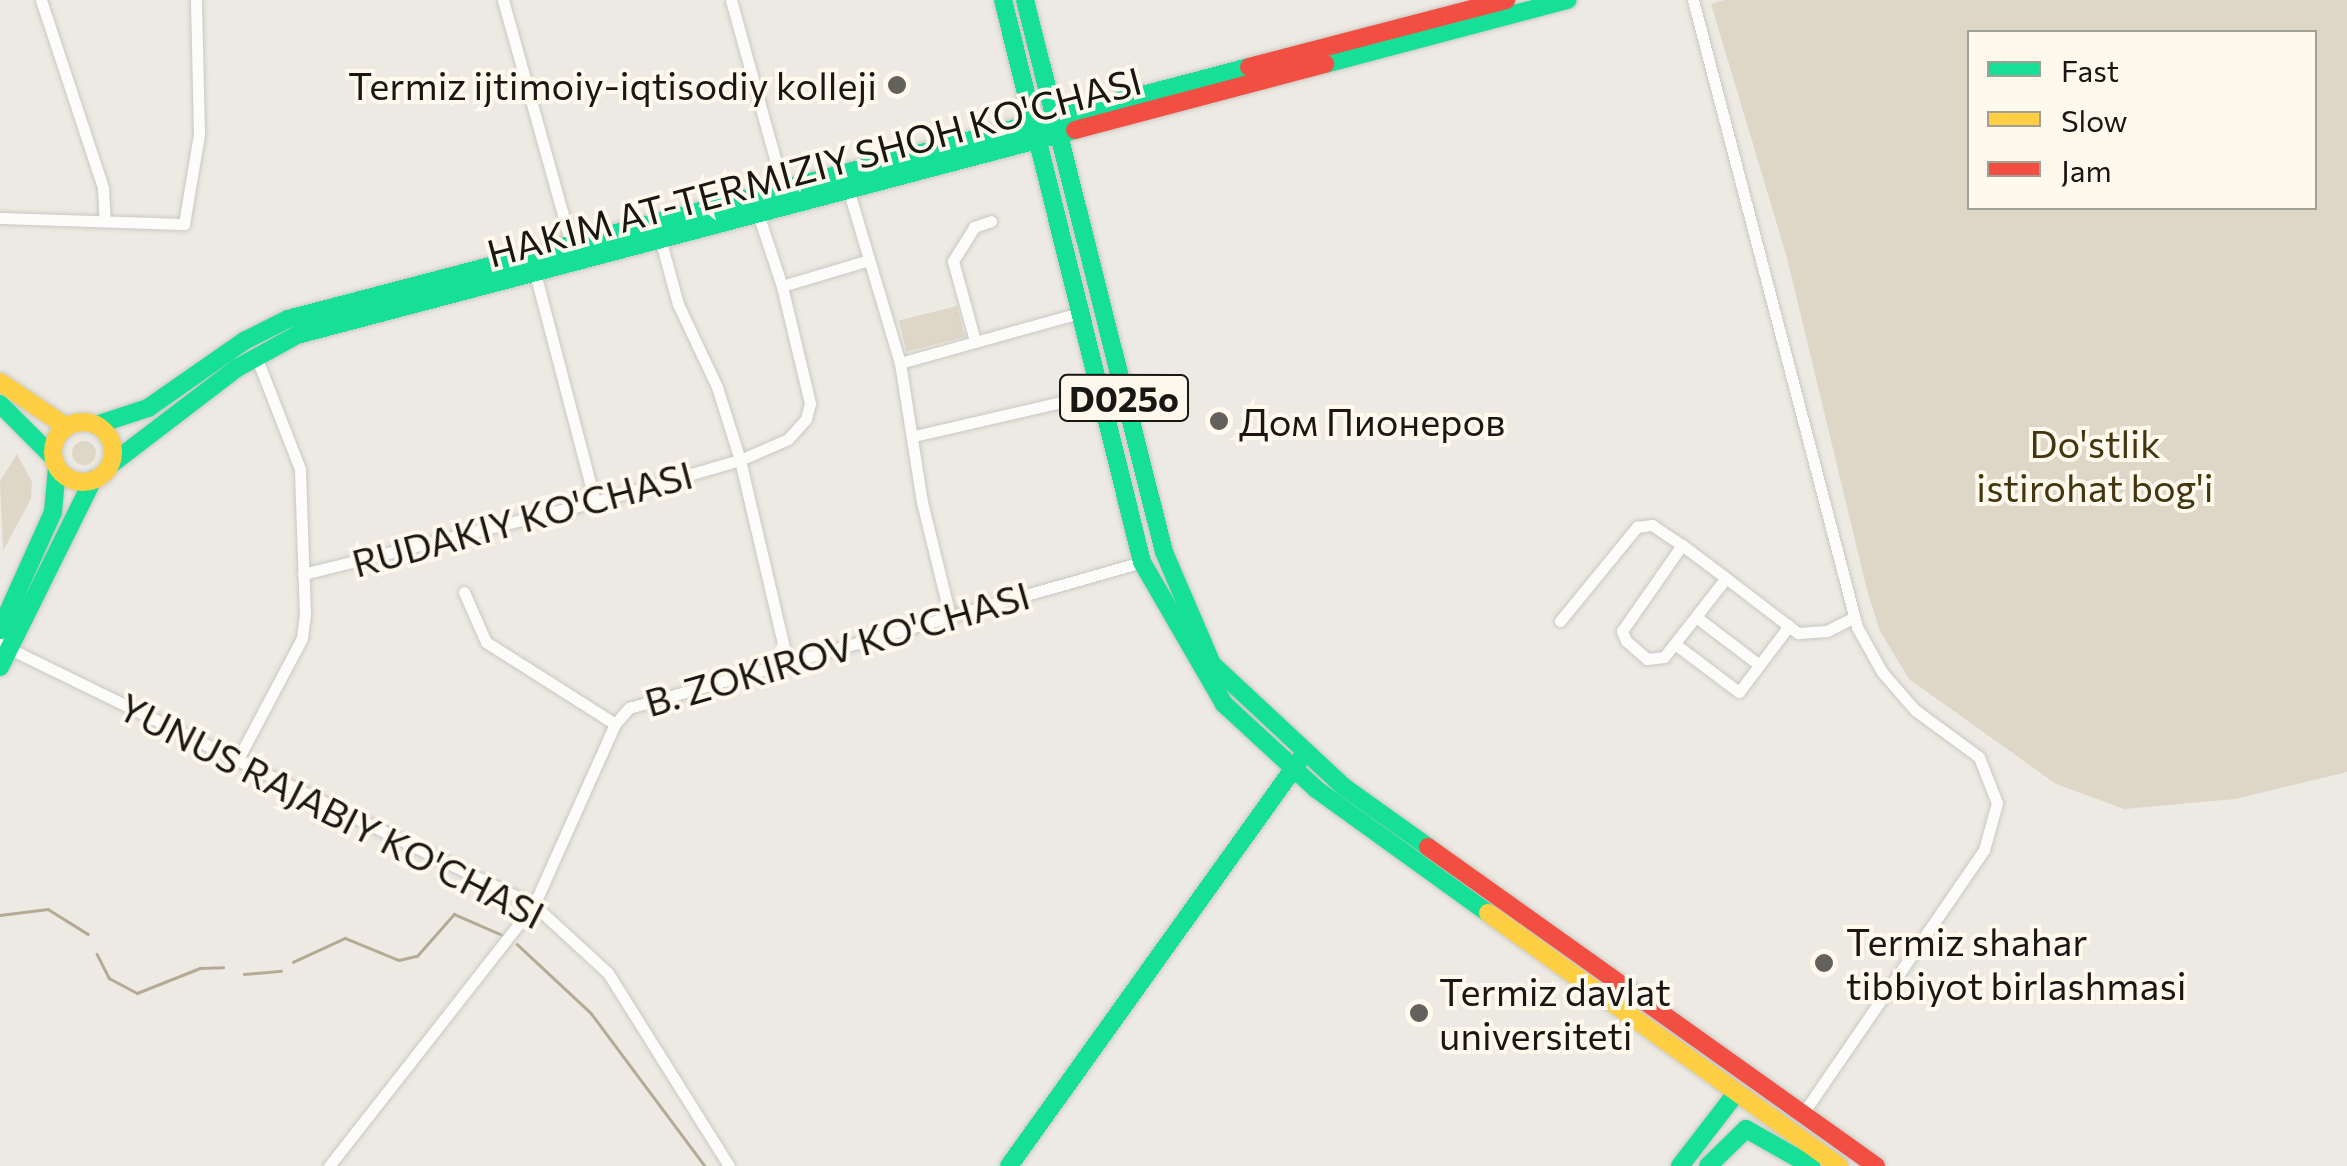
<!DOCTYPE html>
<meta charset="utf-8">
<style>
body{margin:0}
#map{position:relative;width:2347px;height:1166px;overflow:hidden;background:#edeae3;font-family:Commissioner,sans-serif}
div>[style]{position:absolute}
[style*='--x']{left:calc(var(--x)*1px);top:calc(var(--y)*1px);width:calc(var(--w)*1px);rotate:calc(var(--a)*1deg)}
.green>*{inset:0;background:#ded7c7;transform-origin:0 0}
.round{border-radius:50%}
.stream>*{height:2.5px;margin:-1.25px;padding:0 1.25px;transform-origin:1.25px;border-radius:1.25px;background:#b4ab96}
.roads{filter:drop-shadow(0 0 2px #cac8c3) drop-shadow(0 0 2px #cac8c3)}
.street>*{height:11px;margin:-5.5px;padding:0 5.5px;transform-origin:5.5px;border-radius:5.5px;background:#fcfcfb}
.fast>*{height:18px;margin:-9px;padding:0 9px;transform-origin:9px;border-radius:9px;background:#16e098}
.slow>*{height:18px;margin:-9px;padding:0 9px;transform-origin:9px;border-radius:9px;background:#ffcf43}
.slow>.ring{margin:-9px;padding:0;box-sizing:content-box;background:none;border:18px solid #ffcf43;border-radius:50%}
.jam>*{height:18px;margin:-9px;padding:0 9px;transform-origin:9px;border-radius:9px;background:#f24e42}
.dots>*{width:28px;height:28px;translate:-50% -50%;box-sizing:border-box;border:5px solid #fef9ec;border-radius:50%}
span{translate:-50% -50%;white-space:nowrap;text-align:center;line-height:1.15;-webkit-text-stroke:8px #fef9ec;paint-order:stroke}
.shield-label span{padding:2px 8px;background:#fef9ec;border:2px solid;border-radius:8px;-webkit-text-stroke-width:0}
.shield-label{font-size:35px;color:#191713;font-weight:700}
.poi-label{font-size:38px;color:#191713}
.right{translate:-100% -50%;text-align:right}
.left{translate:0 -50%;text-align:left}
.street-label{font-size:38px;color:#191713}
.park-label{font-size:38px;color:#42350f}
.legend{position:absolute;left:1967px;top:30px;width:350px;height:180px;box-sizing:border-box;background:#fef9ec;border:2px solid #a29f95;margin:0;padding:12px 18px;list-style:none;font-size:30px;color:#191713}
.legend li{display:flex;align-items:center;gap:20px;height:50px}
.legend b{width:50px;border:2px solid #a29f95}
</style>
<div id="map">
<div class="green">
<div style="clip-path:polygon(evenodd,1724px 0,2347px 0,2347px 772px,2235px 799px,2124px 809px,2056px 784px,1909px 679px,1880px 631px,1867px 590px,1787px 258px,1711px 4px,1724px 0,1970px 32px,2314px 32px,2314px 208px,1970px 208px,1970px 32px)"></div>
<div style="left:957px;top:306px;width:32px;height:60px;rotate:76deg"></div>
<div class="round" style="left:72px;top:441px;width:24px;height:24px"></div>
<div style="clip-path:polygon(17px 454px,32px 482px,31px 499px,3px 551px,0 481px)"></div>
</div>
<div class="stream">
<div style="--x:0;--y:915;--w:48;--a:-7.1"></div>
<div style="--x:48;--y:909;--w:47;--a:32"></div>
<div style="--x:517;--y:944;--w:101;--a:43"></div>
<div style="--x:591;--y:1013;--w:191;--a:53.3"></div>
<div style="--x:97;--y:954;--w:27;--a:63"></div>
<div style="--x:109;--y:978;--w:32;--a:28"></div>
<div style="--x:137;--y:993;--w:68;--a:-21.6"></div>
<div style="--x:200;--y:968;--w:23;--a:-2"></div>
<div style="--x:293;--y:962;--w:57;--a:-24.8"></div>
<div style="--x:345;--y:938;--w:58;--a:22.2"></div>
<div style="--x:399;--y:960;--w:18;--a:-13"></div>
<div style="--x:417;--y:956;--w:56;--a:-48.6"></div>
<div style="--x:454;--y:914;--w:52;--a:23.6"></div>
<div style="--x:244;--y:974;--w:37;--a:-5"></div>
</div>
<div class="roads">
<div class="street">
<div style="--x:41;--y:0;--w:198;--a:71.7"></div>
<div style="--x:103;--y:188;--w:33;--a:87"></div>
<div style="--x:503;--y:0;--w:256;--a:74.4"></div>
<div style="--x:731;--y:0;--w:198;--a:74.5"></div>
<div style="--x:1693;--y:0;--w:648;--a:75.34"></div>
<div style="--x:1857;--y:627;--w:51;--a:60.9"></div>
<div style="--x:1882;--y:672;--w:50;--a:49"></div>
<div style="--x:1915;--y:710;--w:79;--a:36.3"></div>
<div style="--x:1979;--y:757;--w:49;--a:68.6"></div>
<div style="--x:1997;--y:803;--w:49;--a:105.5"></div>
<div style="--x:1984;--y:850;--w:319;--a:124.5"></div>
<div style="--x:849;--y:192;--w:178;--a:73.4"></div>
<div style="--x:900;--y:363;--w:186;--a:-15.6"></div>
<div style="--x:759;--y:217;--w:73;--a:71.6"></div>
<div style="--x:782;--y:286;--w:91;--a:-16.6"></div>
<div style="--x:0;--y:218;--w:184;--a:1.9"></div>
<div style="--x:184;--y:224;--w:91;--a:-80.5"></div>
<div style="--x:199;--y:134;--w:134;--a:-91.3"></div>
<div style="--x:661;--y:242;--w:64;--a:74.7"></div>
<div style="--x:678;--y:304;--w:92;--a:64.8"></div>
<div style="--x:717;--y:387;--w:77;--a:72.5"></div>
<div style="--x:740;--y:460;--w:206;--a:76.8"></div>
<div style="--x:535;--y:273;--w:237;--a:75.3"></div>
<div style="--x:975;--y:341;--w:83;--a:-105.4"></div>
<div style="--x:953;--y:261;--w:40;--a:-58"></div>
<div style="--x:974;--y:227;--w:18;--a:-19"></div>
<div style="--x:900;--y:363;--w:141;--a:81"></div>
<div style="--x:922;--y:502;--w:117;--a:76.2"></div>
<div style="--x:914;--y:436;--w:191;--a:-13"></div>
<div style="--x:303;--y:574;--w:301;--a:-13.9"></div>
<div style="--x:595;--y:502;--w:151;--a:-16.2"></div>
<div style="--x:740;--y:460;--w:52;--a:-23.6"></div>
<div style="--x:788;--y:439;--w:27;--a:-48"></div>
<div style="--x:806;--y:419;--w:16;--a:-76"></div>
<div style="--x:810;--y:403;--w:120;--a:-103.5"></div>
<div style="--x:1726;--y:578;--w:100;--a:128.1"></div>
<div style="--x:1664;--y:657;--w:17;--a:173"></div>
<div style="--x:1647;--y:659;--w:28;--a:-139"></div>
<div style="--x:1626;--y:641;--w:11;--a:-112"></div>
<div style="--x:1622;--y:631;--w:105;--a:-55.1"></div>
<div style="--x:1682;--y:545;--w:55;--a:36.9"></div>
<div style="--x:1726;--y:578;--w:91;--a:37.4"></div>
<div style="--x:1798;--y:633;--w:29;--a:-4"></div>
<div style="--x:1827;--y:631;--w:30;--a:-27"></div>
<div style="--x:464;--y:592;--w:55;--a:66.3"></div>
<div style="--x:486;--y:642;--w:153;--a:32.4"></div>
<div style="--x:1696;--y:617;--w:78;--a:37.2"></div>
<div style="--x:1560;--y:621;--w:122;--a:-50.7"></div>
<div style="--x:1637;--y:527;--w:15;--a:-8"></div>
<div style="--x:1652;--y:525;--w:36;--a:34"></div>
<div style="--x:0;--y:644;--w:594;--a:26.05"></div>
<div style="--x:534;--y:905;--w:100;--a:42.6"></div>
<div style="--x:608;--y:973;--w:228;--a:57.9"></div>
<div style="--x:1675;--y:644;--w:80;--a:36.9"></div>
<div style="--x:1739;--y:692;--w:83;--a:-52.9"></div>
<div style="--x:237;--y:761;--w:139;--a:-62.1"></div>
<div style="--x:302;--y:638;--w:23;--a:-83"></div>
<div style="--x:305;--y:615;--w:146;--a:-92"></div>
<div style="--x:300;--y:469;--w:121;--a:-111.3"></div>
<div style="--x:329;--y:1166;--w:332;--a:-51.9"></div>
<div style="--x:534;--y:905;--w:198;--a:-65.9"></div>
<div style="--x:615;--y:724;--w:21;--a:-49"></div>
<div style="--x:629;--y:708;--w:533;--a:-15.89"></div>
</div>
<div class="fast">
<div style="--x:1003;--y:0;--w:579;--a:76.11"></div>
<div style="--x:1142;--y:562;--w:164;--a:60"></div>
<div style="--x:1224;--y:704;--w:125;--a:42.7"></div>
<div style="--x:1316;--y:789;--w:212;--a:35.8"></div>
<div style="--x:1025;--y:0;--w:569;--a:75.87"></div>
<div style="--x:1164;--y:552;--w:122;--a:66.8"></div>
<div style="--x:1212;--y:664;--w:180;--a:43"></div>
<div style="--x:1344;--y:787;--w:103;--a:35.5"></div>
<div style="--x:1325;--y:64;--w:251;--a:-14.8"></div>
<div style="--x:0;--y:404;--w:75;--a:45"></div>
<div style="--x:96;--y:425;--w:55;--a:-18.1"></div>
<div style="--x:148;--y:408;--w:117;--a:-34.9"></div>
<div style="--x:244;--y:341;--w:49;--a:-26.6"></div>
<div style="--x:288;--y:319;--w:993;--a:-14.69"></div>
<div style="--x:110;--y:465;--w:160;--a:-37.4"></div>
<div style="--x:237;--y:368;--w:68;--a:-28.8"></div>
<div style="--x:297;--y:335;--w:805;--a:-14.76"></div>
<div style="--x:0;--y:630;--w:129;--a:-65.8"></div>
<div style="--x:53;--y:512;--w:45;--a:-84.9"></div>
<div style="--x:0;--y:667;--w:209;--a:-63.6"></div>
<div style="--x:1009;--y:1166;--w:500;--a:-54.4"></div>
<div style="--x:1680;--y:1166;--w:88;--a:-52.4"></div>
<div style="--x:1708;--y:1166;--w:53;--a:-44.2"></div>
<div style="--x:1746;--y:1129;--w:75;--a:29.6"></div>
</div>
<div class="slow">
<div style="--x:0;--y:382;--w:81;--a:33.9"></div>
<div class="ring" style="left:53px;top:422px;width:42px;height:42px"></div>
<div style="--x:1488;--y:913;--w:433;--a:35.8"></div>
</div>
<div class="jam">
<div style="--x:1249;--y:67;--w:266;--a:-14.6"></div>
<div style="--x:1075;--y:130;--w:259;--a:-14.8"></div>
<div style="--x:1428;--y:847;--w:550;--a:35.45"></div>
</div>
</div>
<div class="dots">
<div style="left:897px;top:85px;background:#63615c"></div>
<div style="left:1219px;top:421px;background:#63615c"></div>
<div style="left:1824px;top:963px;background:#63615c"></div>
<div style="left:1419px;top:1013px;background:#63615c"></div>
</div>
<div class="shield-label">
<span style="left:1124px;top:398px">D025o</span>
</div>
<div class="poi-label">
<span class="right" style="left:877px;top:85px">Termiz ijtimoiy-iqtisodiy kolleji</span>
<span class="left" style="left:1239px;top:421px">Дом Пионеров</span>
<span class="left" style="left:1846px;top:963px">Termiz shahar<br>tibbiyot birlashmasi</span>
<span class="left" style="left:1439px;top:1013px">Termiz davlat<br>universiteti</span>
</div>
<div class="street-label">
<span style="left:814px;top:166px;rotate:-15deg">HAKIM AT-TERMIZIY SHOH KO'CHASI</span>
<span style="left:522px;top:518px;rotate:-15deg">RUDAKIY KO'CHASI</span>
<span style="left:837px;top:648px;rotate:-16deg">B. ZOKIROV KO'CHASI</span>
<span style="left:332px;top:810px;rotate:27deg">YUNUS RAJABIY KO'CHASI</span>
</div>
<div class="park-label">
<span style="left:2095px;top:465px">Do'stlik<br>istirohat bog'i</span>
</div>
<ul class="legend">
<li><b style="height:12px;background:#16e098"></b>Fast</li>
<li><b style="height:12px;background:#ffcf43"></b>Slow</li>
<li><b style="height:12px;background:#f24e42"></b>Jam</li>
</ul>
</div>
